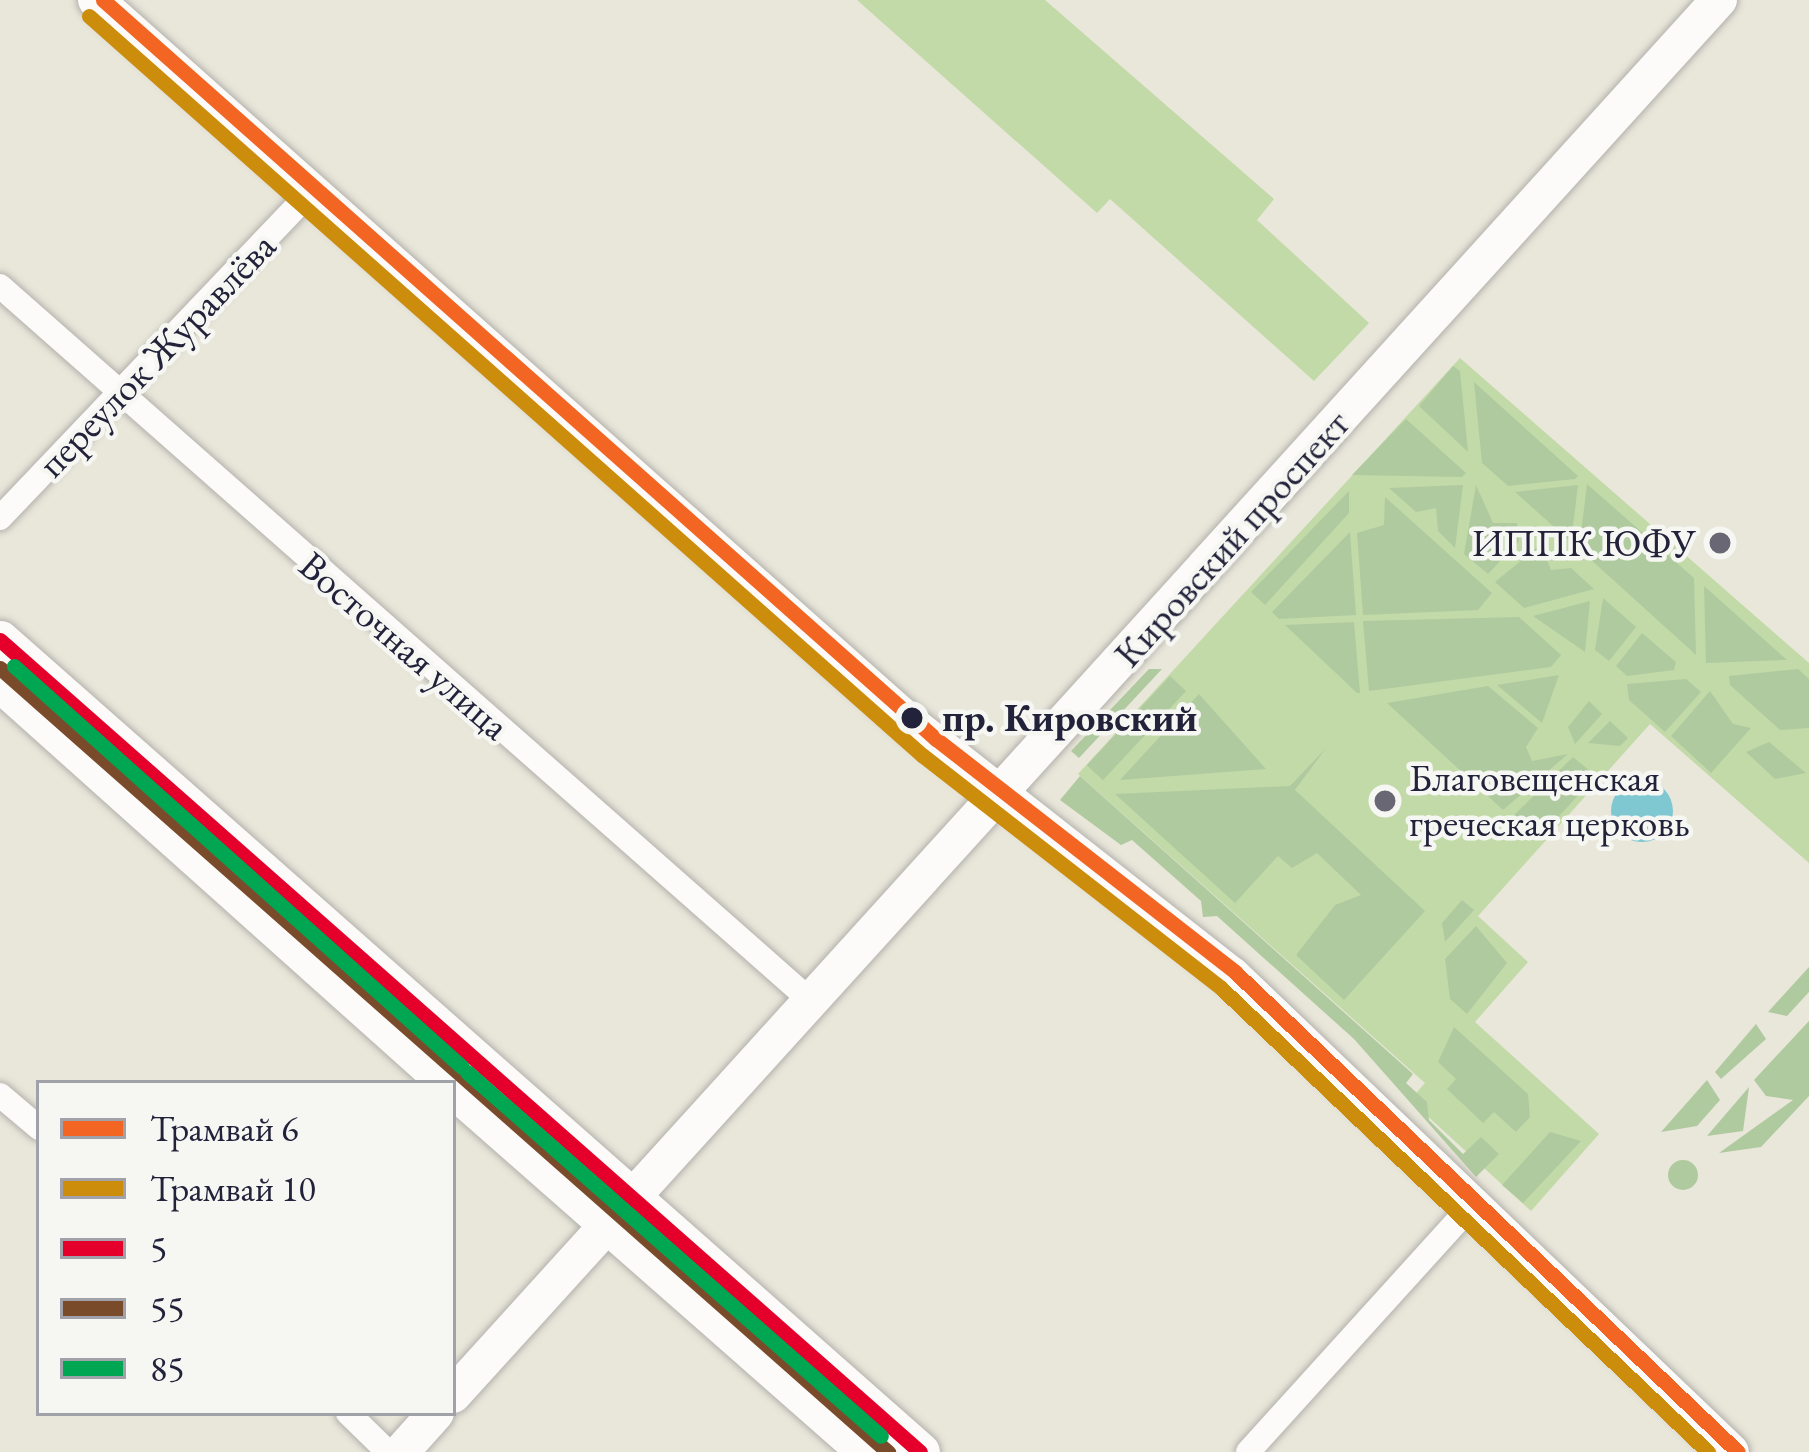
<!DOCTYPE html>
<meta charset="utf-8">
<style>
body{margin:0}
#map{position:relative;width:1809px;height:1452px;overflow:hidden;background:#e9e6da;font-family:"EB Garamond",serif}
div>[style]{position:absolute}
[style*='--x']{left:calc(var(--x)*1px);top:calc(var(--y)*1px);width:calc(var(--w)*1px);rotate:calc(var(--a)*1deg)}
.green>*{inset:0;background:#c2daa8}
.forest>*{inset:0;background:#b0ca9f;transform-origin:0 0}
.round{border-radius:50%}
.water>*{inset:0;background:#7fc8d2}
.roads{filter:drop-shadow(0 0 3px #b3b2ac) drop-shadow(0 0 3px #b3b2ac)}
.minor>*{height:24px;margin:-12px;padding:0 12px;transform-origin:12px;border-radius:12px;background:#fcfbf9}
.secondary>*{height:36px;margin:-18px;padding:0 18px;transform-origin:18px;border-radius:18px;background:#fcfbf9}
.primary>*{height:39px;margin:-19.5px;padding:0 19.5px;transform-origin:19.5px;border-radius:19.5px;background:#fcfbf9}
.bus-1>*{height:15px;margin:-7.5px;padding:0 7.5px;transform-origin:7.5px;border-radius:7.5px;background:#e4002b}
.bus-2>*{height:15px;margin:-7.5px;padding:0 7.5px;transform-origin:7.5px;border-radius:7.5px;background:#7a4b2a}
.bus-3>*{height:15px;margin:-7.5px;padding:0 7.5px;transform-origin:7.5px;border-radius:7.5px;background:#00a651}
.tram-1>*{height:15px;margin:-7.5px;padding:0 7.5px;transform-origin:7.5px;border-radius:7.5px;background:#f26522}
.tram-2>*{height:15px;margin:-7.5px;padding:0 7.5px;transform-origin:7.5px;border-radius:7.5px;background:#cc8c0c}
.dots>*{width:33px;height:33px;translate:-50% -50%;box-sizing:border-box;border:6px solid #f6f6f2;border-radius:50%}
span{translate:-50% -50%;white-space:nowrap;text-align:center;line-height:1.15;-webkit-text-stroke:9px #f6f6f2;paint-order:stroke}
.street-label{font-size:39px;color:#22223b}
.poi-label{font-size:39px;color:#22223b}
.right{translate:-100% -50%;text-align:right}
.left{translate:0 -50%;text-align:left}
.stop-label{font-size:39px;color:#22223b;font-weight:700}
.legend{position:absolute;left:36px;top:1080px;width:420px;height:336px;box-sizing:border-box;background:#f6f6f2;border:3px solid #a1a1a9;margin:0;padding:15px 21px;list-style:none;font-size:36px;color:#22223b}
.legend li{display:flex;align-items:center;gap:24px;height:60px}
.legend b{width:60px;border:3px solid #a1a1a9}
</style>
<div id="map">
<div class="green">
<div style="clip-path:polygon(857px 0,1045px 0,1274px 199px,1257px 220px,1369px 323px,1314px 381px,1110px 199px,1097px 213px)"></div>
<div style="clip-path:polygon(1460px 358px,1809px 663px,1809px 863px,1650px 724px,1478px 916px,1528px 962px,1475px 1022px,1599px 1134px,1531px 1211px,1410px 1100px,1425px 1083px,1078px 774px)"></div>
</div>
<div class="forest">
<div style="clip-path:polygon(1453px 366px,1460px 371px,1468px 452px,1419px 406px)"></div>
<div style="clip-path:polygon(1474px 382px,1578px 476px,1575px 479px,1508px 486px,1482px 463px)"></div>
<div style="clip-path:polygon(1406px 419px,1466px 473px,1462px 477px,1352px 475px)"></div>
<div style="clip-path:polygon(1587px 484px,1694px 578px,1696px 655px,1579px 549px)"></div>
<div style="clip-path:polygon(1463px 485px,1455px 548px,1438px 531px,1436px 508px,1416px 512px,1389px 488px)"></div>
<div style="clip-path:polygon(1476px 485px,1493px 523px,1517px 523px,1519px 541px,1488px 574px,1464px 554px)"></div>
<div style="clip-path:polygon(1578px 485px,1571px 542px,1515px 492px)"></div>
<div style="clip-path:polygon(1349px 491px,1349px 513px,1265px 605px,1251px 592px)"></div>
<div style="clip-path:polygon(1385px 497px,1492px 593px,1478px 610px,1363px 615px,1357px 533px,1384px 525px)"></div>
<div style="clip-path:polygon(1350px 532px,1356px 615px,1279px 619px,1272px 612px)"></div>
<div style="clip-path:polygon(1541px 544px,1551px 570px,1571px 568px,1594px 589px,1524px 608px,1495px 582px)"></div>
<div style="clip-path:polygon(1704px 586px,1787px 660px,1706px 663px)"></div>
<div style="clip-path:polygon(1603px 598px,1636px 627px,1609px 661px,1595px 650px)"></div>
<div style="clip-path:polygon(1590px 601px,1585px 652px,1533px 616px)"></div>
<div style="clip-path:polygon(1519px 617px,1561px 655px,1551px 667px,1369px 691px,1363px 621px)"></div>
<div style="clip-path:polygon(1354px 622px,1360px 693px,1357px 693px,1285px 625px)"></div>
<div style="clip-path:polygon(1642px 633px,1676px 662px,1674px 670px,1627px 676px,1616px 666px)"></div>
<div style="clip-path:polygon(1149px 669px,1162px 669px,1079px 758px,1071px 751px)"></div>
<div style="clip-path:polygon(1798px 669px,1809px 679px,1809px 728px,1780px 730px,1730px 685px,1729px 676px)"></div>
<div style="clip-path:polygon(1559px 675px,1542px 723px,1497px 685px)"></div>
<div style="left:1170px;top:676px;width:22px;height:122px;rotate:43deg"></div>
<div style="clip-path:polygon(1686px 679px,1701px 692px,1665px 732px,1629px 700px,1627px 684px)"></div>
<div style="clip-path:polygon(1488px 686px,1538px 728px,1526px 747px,1532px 761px,1568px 754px,1503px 810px,1387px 703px)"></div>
<div style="clip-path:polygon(1710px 691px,1733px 724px,1751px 728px,1711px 773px,1671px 736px)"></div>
<div style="clip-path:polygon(1199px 694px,1266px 769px,1120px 780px)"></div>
<div style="clip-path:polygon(1589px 701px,1602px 714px,1575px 744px,1568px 727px)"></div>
<div style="clip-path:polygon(1610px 721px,1628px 738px,1620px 746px,1588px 743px)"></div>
<div style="clip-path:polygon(1769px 742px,1806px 773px,1775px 779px,1746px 752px)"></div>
<div style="clip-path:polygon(1326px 748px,1295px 790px,1425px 911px,1344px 1000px,1296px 955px,1335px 905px,1361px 895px,1317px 853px,1292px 868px,1278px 856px,1235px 903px,1115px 794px,1290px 786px)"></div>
<div style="clip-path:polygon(1573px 757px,1596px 776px,1549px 827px,1510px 819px)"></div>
<div style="clip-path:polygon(1080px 776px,1413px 1074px,1406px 1083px,1427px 1102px,1429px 1120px,1463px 1154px,1481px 1137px,1499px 1154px,1476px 1177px,1354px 1039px,1217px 916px,1203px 917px,1201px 901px,1132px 840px,1121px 845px,1060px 800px)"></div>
<div style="clip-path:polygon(1462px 900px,1474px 910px,1445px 942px,1442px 923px)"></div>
<div style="clip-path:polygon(1476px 926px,1507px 963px,1467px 1014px,1450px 999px,1445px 959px)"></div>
<div style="clip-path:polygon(1809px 967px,1809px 992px,1787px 1016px,1768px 1012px)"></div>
<div style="clip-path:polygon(1809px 1021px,1809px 1096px,1761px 1147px,1719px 1153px,1793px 1100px,1766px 1096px,1754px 1080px)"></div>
<div style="clip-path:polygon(1756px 1024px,1766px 1039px,1721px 1079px,1715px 1072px)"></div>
<div style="clip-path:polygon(1454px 1027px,1528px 1094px,1530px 1117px,1516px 1132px,1494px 1112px,1483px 1123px,1447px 1089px,1456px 1079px,1438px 1062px)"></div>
<div style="clip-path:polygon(1707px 1080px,1720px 1100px,1697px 1126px,1661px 1132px)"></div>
<div style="clip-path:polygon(1749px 1087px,1743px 1131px,1707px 1136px)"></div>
<div style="clip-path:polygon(1550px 1132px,1581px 1141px,1523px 1203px,1502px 1185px)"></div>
<div class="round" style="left:1668px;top:1160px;width:30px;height:30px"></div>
</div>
<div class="water">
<div class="round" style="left:1611px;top:780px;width:62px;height:62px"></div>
</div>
<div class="roads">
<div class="minor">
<div style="--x:0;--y:286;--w:1083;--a:41.4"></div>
<div style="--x:0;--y:518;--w:453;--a:-46.4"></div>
<div style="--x:0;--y:1095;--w:51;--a:40.2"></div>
<div style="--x:348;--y:1413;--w:56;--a:44.3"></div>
<div style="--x:1248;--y:1452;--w:328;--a:-47.8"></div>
</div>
<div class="secondary">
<div style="--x:96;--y:0;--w:1087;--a:41.61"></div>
<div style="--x:909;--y:722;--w:410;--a:38.1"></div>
<div style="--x:1232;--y:975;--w:690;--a:43.71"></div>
<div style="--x:453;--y:1395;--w:1884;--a:-47.78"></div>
<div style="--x:401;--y:1452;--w:52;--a:-48.1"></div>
</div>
<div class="primary">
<div style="--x:0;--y:640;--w:1227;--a:41.43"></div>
<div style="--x:0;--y:682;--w:601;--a:41.83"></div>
<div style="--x:453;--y:1088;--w:551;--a:41.32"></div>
</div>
</div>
<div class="bus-1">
<div style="--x:0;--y:640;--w:1227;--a:41.43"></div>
</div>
<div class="bus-2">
<div style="--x:0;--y:668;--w:1185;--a:41.44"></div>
</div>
<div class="bus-3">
<div style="--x:14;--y:666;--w:601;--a:41.83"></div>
<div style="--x:467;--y:1072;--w:551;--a:41.32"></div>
</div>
<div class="tram-1">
<div style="--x:103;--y:0;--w:1114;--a:41.58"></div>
<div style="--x:936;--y:739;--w:379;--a:37.9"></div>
<div style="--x:1235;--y:972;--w:695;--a:43.66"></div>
</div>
<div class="tram-2">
<div style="--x:89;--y:16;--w:1114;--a:41.58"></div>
<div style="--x:922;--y:755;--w:379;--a:37.9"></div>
<div style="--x:1221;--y:988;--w:673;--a:43.61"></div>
</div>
<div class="dots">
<div style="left:1720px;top:543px;background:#686773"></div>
<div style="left:912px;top:718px;background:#22223b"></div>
<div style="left:1385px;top:801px;background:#686773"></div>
</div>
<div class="street-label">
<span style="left:157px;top:355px;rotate:-46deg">переулок Журавлёва</span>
<span style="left:1232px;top:539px;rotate:-48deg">Кировский проспект</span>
<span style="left:404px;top:646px;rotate:41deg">Восточная улица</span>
</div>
<div class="poi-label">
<span class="right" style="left:1696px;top:543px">ИППК ЮФУ</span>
<span class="left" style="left:1409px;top:801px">Благовещенская<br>греческая церковь</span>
</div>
<div class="stop-label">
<span class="left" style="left:942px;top:718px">пр. Кировский</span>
</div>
<ul class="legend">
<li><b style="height:15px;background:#f26522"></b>Трамвай 6</li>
<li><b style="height:15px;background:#cc8c0c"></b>Трамвай 10</li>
<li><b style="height:15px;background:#e4002b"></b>5</li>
<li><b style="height:15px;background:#7a4b2a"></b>55</li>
<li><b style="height:15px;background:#00a651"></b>85</li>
</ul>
</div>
